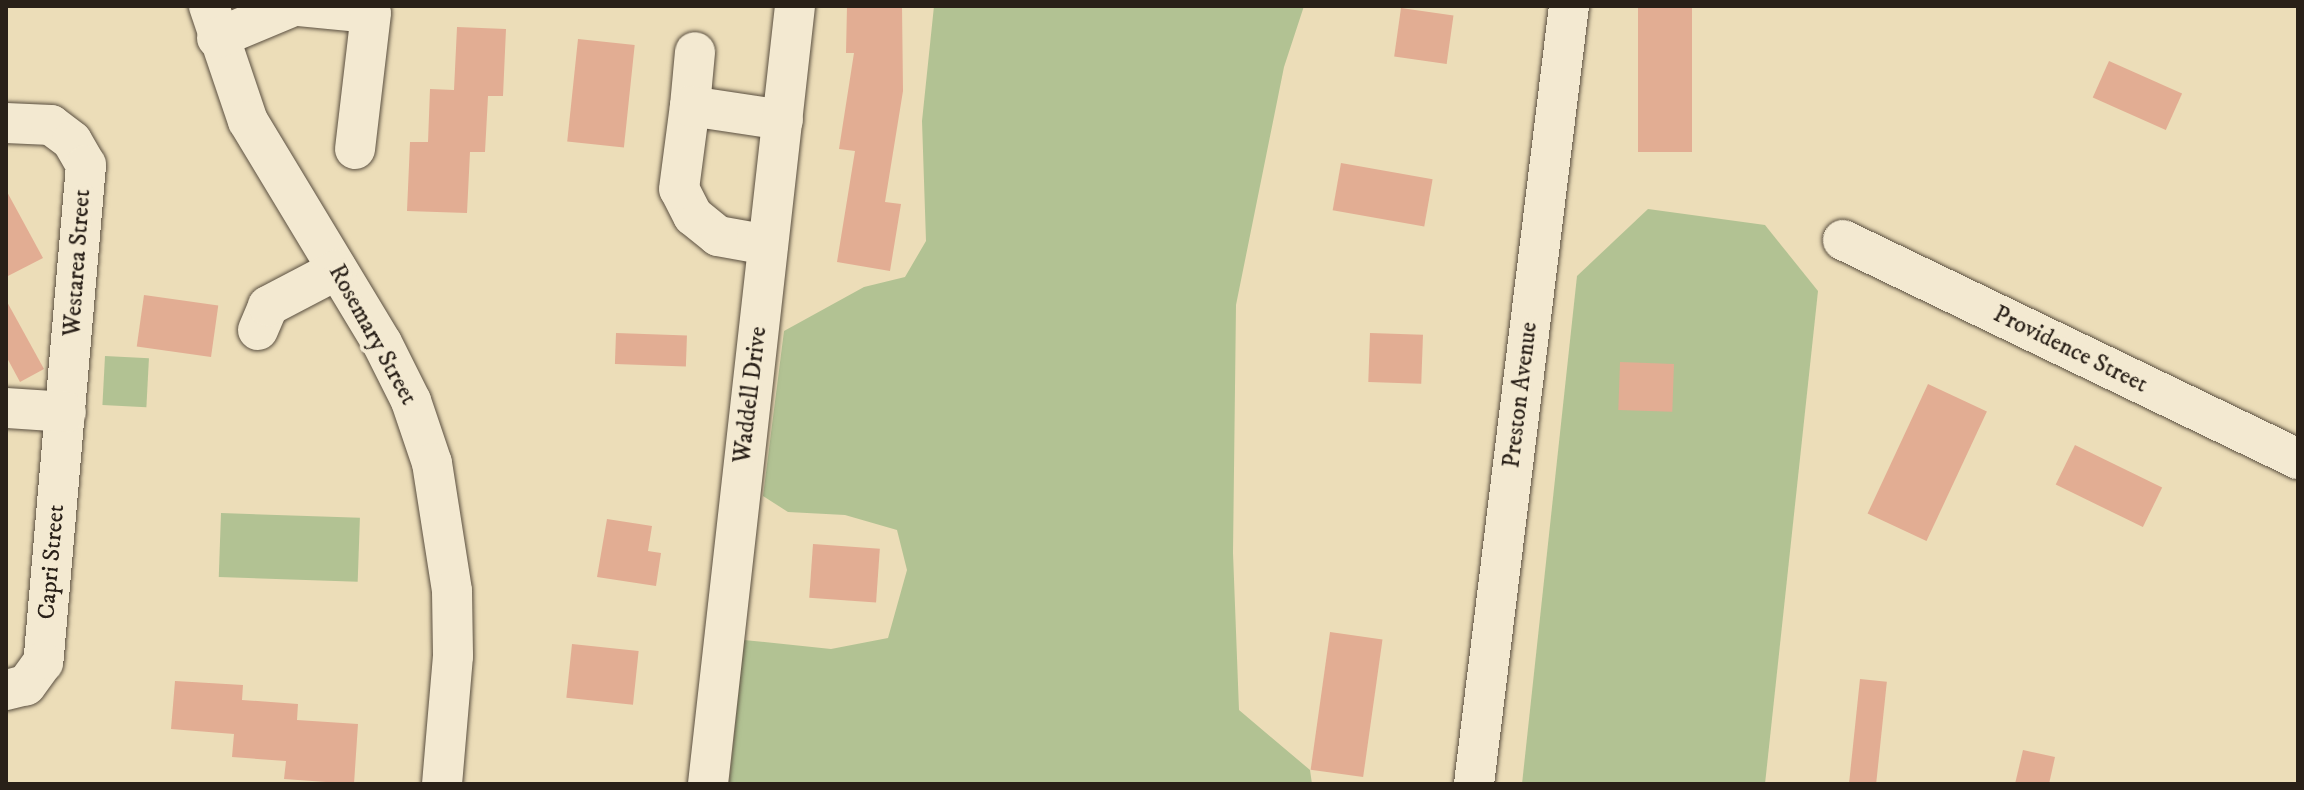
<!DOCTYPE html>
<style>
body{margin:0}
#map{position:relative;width:2304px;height:790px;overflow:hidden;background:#ecddb8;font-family:"IM FELL DW Pica",serif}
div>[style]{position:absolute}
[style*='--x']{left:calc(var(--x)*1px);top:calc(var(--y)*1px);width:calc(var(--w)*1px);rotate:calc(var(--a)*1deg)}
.green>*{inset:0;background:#b2c293;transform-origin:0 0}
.building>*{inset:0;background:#e2ad93;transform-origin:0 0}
.roads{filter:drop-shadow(0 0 2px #5a4f40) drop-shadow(0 0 2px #5a4f40)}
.minor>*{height:40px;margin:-20px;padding:0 20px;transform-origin:20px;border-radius:20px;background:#f3e9d1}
span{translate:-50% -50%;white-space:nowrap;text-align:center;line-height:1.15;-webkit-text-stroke:8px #f3e9d1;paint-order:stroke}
.street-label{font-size:24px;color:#292018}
.frame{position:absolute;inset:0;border:8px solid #292018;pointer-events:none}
</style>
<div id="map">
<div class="green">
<div style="clip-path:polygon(934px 6px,1304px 6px,1284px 67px,1236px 305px,1233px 553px,1239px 710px,1310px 770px,1312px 784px,729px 784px,744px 640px,831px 649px,888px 638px,907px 570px,897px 530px,845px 515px,788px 512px,763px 496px,784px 331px,864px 287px,905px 277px,926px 241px,922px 121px)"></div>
<div style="clip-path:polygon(1648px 209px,1765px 225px,1818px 291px,1765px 784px,1522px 784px,1577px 276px)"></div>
<div style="left:105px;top:356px;width:44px;height:49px;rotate:3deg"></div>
<div style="left:221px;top:513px;width:139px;height:64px;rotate:2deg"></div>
</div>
<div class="building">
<div style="clip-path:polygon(847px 6px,902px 6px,903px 91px,885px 202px,901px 204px,890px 271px,837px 262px,855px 151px,839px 149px,854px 53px,846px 53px)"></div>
<div style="left:1638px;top:6px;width:54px;height:146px"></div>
<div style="left:1401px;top:8px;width:53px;height:49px;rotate:8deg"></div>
<div style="clip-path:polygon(457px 27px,506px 29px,503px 96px,488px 96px,485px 152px,470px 152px,467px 213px,407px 211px,410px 142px,428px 142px,430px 89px,454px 90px)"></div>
<div style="left:578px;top:39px;width:57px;height:103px;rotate:6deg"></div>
<div style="left:2109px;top:61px;width:80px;height:40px;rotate:24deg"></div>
<div style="left:1341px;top:163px;width:93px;height:48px;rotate:10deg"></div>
<div style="clip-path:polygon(6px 190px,43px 258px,6px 277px)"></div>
<div style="left:144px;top:295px;width:75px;height:52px;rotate:8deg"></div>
<div style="clip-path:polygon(6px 300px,44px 369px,20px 382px,6px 356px)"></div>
<div style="left:616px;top:333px;width:71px;height:31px;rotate:2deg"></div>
<div style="left:1370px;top:333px;width:53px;height:49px;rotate:2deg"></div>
<div style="left:1620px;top:362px;width:54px;height:48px;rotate:2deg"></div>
<div style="left:1928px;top:384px;width:65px;height:143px;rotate:25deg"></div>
<div style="left:2075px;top:445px;width:97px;height:44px;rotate:26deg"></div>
<div style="clip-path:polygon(607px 519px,652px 526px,648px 551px,661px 553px,656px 586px,597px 577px)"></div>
<div style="left:813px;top:544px;width:67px;height:54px;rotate:4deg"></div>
<div style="left:1330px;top:632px;width:53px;height:139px;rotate:8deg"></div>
<div style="left:572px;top:644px;width:67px;height:54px;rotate:6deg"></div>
<div style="left:1860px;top:679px;width:27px;height:106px;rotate:6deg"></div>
<div style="clip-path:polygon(175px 681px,243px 685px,242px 700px,298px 704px,297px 720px,358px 724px,354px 784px,284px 779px,286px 761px,232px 757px,234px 734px,171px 729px)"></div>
<div style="clip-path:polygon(2023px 750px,2055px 757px,2049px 784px,2015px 784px)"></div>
</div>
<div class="roads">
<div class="minor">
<div style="--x:209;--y:6;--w:121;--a:71.3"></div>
<div style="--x:248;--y:121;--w:259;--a:58.9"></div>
<div style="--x:382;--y:343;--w:65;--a:63.4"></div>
<div style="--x:411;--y:401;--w:65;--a:71.3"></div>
<div style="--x:432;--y:463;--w:130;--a:81.1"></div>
<div style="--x:452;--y:591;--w:65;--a:89.1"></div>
<div style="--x:453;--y:656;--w:128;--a:94.9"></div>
<div style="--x:299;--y:6;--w:72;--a:5.6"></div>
<div style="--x:371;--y:13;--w:137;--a:96.7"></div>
<div style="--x:217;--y:38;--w:83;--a:-22.6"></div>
<div style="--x:690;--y:106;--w:54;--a:-84.7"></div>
<div style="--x:6;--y:123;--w:45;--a:2.5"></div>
<div style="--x:51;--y:125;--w:26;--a:37"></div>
<div style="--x:72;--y:141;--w:28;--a:60"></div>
<div style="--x:86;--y:165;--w:499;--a:94.9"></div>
<div style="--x:43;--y:662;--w:29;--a:126"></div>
<div style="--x:26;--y:685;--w:21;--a:166"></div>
<div style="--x:1843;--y:240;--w:505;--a:25.7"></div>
<div style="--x:768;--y:245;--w:51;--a:-169.8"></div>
<div style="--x:718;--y:236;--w:32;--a:-141"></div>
<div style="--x:693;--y:216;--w:30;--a:-117"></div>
<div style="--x:679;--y:189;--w:84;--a:-82.5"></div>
<div style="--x:690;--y:106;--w:94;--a:8.6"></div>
<div style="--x:258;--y:330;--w:26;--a:-67"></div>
<div style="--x:268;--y:306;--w:78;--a:-27.6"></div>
<div style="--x:6;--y:408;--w:60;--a:3.8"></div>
<div style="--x:708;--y:784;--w:783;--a:-83.62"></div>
<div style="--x:1474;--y:784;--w:784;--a:-83.04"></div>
</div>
</div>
<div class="street-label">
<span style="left:78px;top:263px;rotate:-86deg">Westarea Street</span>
<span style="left:372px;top:335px;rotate:61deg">Rosemary Street</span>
<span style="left:2070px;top:350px;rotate:26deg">Providence Street</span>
<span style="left:751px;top:395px;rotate:-83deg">Waddell Drive</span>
<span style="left:1521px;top:395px;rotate:-83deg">Preston Avenue</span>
<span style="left:52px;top:562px;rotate:-85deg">Capri Street</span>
</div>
<div class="frame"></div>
</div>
